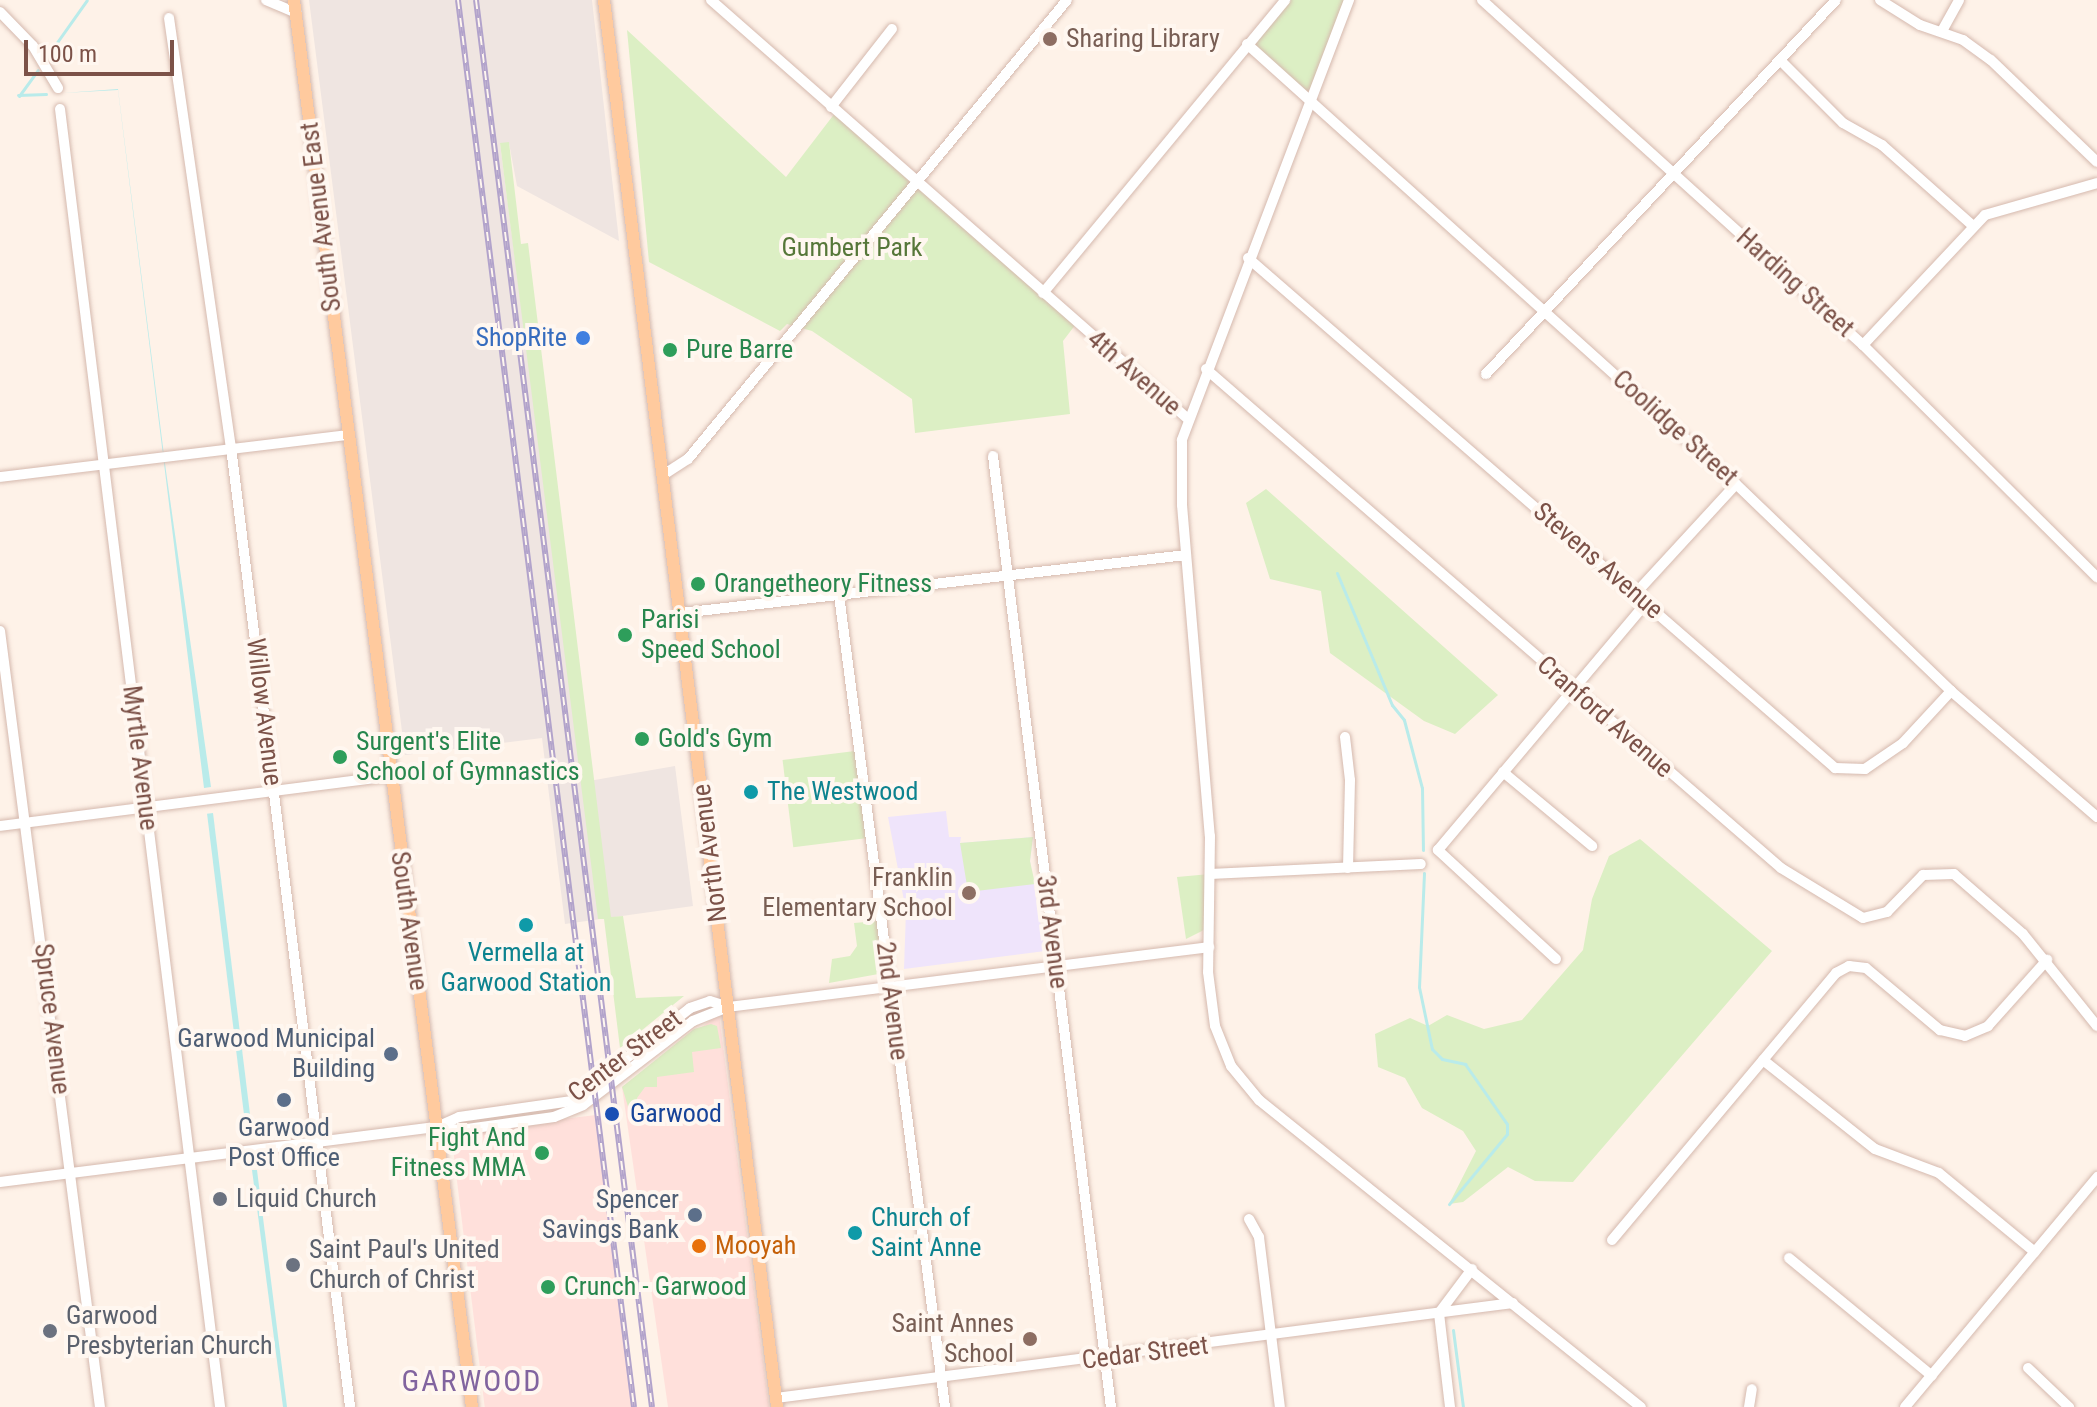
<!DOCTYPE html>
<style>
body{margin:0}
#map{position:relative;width:2097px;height:1407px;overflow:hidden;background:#fef2e8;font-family:"Roboto Condensed",sans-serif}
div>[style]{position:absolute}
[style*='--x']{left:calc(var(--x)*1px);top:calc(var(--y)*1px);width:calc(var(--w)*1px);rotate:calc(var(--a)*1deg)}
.commercial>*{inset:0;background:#ffe0db;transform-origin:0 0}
.industrial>*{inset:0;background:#efe5e1}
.education>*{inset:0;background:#efe4fb}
.green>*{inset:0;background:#dcefc4;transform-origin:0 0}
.water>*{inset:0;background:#b9ebea;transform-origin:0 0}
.stream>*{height:3px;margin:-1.5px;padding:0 1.5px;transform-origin:1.5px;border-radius:1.5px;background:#b9ebea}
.roads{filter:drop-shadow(0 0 2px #d5b9ae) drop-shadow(0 0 2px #d5b9ae)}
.minor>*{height:10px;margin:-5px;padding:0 5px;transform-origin:5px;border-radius:5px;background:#fff}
.major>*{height:12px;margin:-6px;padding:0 6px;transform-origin:6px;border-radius:6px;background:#ffca9e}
.rail>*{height:6px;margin-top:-3px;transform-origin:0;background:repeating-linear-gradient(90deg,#fff7f0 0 9px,#b2a3cb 0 18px);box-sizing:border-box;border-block:2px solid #b2a3cb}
.dots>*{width:22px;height:22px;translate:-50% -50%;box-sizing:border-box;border:4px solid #fff7f0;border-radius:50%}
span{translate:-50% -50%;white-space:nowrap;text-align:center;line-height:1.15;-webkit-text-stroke:8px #fff7f0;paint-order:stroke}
.education-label{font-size:26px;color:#785e54}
.left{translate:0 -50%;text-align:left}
.right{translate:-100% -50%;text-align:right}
.street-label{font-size:26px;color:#7c5248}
.park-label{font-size:26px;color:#567739}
.shop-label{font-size:26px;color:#366cbe}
.leisure-label{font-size:26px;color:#27864d}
.culture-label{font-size:26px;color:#0d838f}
.service-label{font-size:26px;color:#4e5e75}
.transit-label{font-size:26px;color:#164399}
.worship-label{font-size:26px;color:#5b616d}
.food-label{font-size:26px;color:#c56008}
.quarter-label{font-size:30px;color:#81649f;letter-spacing:2px}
.scale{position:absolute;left:24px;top:40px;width:150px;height:36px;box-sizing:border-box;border:4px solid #7c5248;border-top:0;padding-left:10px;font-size:24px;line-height:28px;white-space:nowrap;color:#7c5248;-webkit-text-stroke:6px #fff7f0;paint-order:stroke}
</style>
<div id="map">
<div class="commercial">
<div style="clip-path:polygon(719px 1014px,769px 1407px,668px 1407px,622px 1087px)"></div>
<div style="left:596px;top:1115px;width:294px;height:146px;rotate:83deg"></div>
</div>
<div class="industrial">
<div style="clip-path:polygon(309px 0,592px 0,619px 241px,517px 186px,509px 143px,500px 143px,583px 782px,675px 766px,693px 906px,565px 924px,542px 738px,405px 755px)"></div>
</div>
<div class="education">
<div style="clip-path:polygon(946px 811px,949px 837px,961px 837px,960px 843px,1033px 837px,1030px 861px,1045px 951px,904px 969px,906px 911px,888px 817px)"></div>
</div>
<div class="green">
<div style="clip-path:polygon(1285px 0,1349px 0,1310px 97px,1247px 44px)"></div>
<div style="clip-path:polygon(627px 30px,786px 177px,835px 113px,1079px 320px,1063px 341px,1070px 414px,915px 433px,912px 399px,812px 331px,787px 324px,780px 331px,649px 262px)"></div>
<div style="clip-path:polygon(509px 142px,521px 244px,528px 243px,611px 917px,623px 916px,636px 998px,684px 996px,620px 1048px,604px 919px,598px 919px,500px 143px)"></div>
<div style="clip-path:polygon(1266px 489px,1498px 695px,1455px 734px,1424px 721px,1330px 653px,1321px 591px,1270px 579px,1246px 503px)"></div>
<div style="left:855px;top:751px;width:88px;height:73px;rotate:83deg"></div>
<div style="clip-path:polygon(1033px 837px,1030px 861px,1035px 884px,968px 892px,960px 843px)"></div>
<div style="clip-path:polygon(1640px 839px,1772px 951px,1573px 1182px,1535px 1181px,1508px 1167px,1463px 1202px,1449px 1204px,1476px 1151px,1463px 1131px,1422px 1108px,1405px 1078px,1378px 1067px,1375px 1034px,1410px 1018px,1428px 1026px,1447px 1015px,1484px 1029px,1522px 1020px,1583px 950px,1592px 899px,1609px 856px)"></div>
<div style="clip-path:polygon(1210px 874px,1206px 929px,1186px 939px,1177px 877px)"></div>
<div style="clip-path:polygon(878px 921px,884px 973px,829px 983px,832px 959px,850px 956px,857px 946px,854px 923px)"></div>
<div style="clip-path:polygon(711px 1024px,717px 1026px,721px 1048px,692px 1052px,694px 1072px,657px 1077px,657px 1087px,645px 1087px,637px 1098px,638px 1112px,630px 1113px,622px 1087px,694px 1029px)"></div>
</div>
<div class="water">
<div style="clip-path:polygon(118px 89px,166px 471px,211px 787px,204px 788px,118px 90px,63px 93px)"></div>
<div style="left:213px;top:813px;width:321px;height:6px;rotate:83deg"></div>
<div style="clip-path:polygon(252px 1170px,257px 1170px,287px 1407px,283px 1407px)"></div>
</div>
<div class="stream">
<div style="--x:48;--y:55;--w:67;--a:-54.7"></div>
<div style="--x:18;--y:95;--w:28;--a:-2"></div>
<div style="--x:19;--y:96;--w:32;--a:-54"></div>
<div style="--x:1337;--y:573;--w:143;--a:67.4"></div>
<div style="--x:1392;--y:705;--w:19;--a:51"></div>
<div style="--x:1404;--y:720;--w:70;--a:75.2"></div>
<div style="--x:1422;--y:788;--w:62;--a:89.1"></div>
<div style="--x:1424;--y:873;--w:114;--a:92.5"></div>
<div style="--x:1419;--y:987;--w:63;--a:78.2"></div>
<div style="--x:1432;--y:1049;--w:14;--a:45"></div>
<div style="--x:1442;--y:1059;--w:24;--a:12"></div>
<div style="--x:1465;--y:1064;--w:73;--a:55"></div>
<div style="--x:1507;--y:1124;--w:10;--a:90"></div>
<div style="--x:1507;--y:1134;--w:91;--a:129.6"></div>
<div style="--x:1453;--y:1330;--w:78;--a:82.6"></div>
</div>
<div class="roads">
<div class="minor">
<div style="--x:266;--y:0;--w:33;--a:23"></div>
<div style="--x:711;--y:0;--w:633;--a:41.29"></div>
<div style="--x:1349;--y:0;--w:471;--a:110.8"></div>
<div style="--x:1182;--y:440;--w:65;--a:90"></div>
<div style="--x:1182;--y:505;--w:332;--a:85.2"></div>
<div style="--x:1210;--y:836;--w:136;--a:90.8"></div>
<div style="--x:1208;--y:972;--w:54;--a:82.6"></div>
<div style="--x:1215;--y:1026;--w:43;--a:68.2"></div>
<div style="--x:1231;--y:1066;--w:44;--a:50.5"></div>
<div style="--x:1259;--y:1100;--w:490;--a:38.8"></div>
<div style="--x:1482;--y:0;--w:514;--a:42.16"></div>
<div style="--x:1863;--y:345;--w:330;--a:44.8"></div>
<div style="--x:1880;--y:0;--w:47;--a:32"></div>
<div style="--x:1920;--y:25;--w:46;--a:19.2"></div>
<div style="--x:1963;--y:40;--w:34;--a:36"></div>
<div style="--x:1991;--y:60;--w:147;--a:43.9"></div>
<div style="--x:0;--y:12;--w:47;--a:45.9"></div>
<div style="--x:33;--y:46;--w:49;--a:59.2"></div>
<div style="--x:169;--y:18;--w:433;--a:81.8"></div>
<div style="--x:231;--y:447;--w:967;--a:82.93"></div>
<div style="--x:1942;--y:31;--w:35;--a:-61"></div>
<div style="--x:1247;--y:44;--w:658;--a:41.98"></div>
<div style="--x:1736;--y:484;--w:298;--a:43.9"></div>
<div style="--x:1951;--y:691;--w:193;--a:40.8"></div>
<div style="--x:1780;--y:60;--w:89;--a:45"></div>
<div style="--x:1843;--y:123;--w:45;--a:29.4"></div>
<div style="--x:1882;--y:145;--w:120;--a:41.6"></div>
<div style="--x:831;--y:107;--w:99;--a:-52"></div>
<div style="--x:60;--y:109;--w:1308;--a:82.97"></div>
<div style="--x:1248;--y:258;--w:778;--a:40.98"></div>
<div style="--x:1835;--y:768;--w:30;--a:2"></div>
<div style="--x:1865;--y:769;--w:46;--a:-34.4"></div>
<div style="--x:1903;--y:743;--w:71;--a:-47.3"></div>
<div style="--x:1043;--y:293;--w:380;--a:-50.4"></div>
<div style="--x:1863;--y:345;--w:178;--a:-46.8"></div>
<div style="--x:1985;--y:215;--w:116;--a:-15.9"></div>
<div style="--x:1206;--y:369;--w:761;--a:40.95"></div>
<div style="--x:1781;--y:868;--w:96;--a:31.4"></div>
<div style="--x:1863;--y:918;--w:25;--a:-14"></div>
<div style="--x:1887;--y:912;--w:52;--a:-45.8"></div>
<div style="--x:1923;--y:875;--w:31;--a:-2"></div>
<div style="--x:1954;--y:874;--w:91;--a:41"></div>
<div style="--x:2023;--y:934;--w:118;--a:51.2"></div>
<div style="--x:1486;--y:374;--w:512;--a:-46.9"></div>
<div style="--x:993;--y:456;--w:958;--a:82.93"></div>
<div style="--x:663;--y:475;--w:30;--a:-33"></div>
<div style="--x:688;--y:459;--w:595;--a:-50.45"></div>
<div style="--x:0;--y:477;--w:350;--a:-6.9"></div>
<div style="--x:1635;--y:594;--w:149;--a:-47.4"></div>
<div style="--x:839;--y:595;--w:819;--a:82.56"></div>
<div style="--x:681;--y:613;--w:508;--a:-6.55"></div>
<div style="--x:0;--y:631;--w:782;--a:82.66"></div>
<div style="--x:1345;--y:737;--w:43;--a:83.4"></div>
<div style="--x:1350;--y:780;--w:88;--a:91.3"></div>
<div style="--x:1503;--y:772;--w:116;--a:39.7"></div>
<div style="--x:0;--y:826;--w:391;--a:-7.3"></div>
<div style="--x:1210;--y:874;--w:211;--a:-2.7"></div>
<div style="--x:1556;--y:959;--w:161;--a:-137.3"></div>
<div style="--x:1438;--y:850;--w:323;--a:-49.9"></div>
<div style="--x:1763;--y:1060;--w:143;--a:38.5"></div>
<div style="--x:1875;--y:1149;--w:68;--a:20.6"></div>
<div style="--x:1939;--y:1173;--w:124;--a:39.5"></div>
<div style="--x:439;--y:1126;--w:22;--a:-24"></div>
<div style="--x:459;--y:1117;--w:114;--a:-8.1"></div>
<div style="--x:572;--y:1101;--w:150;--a:-38.2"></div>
<div style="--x:690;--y:1008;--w:21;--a:-19"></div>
<div style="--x:710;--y:1001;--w:19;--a:18"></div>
<div style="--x:0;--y:1182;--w:441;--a:-7.2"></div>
<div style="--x:438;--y:1127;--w:22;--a:8"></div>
<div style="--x:460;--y:1130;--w:95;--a:-7.9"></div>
<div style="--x:554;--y:1117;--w:31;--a:-22"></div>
<div style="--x:583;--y:1105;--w:138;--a:-37.4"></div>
<div style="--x:693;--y:1021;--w:38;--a:-22"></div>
<div style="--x:728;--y:1007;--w:485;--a:-7.1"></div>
<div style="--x:1249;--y:1219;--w:21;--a:61"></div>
<div style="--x:1259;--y:1237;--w:171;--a:83"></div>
<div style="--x:1612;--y:1240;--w:349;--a:-50"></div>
<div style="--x:1836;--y:973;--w:15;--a:-28"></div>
<div style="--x:1849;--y:966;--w:17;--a:7"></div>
<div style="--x:1866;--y:968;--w:97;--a:40"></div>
<div style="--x:1940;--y:1030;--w:26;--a:13"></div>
<div style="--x:1965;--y:1036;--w:25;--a:-23"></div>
<div style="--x:1988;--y:1026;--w:89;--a:-48.2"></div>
<div style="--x:1789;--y:1258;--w:185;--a:39.5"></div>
<div style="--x:2028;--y:1368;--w:57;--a:43.6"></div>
<div style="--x:776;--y:1398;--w:743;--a:-7.34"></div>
<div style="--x:1450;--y:1407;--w:95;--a:-96.7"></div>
<div style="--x:1439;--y:1313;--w:55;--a:-53.1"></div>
<div style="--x:1749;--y:1407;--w:18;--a:-81"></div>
<div style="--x:1905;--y:1407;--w:300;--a:-50.1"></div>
</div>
<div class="major">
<div style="--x:294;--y:0;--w:1418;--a:82.79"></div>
<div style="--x:604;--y:0;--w:1418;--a:82.99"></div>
</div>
</div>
<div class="rail">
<div style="--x:458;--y:0;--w:1418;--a:82.87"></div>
<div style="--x:476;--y:0;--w:1418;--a:82.87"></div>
</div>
<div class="dots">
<div style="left:1050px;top:39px;background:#8d6e63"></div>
<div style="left:583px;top:338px;background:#3f7fe0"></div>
<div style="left:670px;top:350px;background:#2e9e5b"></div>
<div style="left:698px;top:584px;background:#2e9e5b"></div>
<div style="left:625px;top:635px;background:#2e9e5b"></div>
<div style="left:642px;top:739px;background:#2e9e5b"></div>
<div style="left:340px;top:757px;background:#2e9e5b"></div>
<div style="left:751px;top:792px;background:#0f9aa8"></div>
<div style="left:969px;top:893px;background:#8d6e63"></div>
<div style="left:526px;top:925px;background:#0f9aa8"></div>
<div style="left:391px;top:1054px;background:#5c6f8a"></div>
<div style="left:284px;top:1100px;background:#5c6f8a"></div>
<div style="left:612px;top:1114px;background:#1a4fb4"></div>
<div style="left:542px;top:1153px;background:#2e9e5b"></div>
<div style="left:220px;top:1199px;background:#6b7280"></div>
<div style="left:695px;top:1215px;background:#5c6f8a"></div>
<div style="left:855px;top:1233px;background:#0f9aa8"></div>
<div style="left:699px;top:1246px;background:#e8710a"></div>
<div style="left:293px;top:1265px;background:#6b7280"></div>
<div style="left:548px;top:1287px;background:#2e9e5b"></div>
<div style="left:50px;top:1331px;background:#6b7280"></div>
<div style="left:1030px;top:1339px;background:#8d6e63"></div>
</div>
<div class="education-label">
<span class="left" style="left:1066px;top:39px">Sharing Library</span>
<span class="right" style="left:953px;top:893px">Franklin<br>Elementary School</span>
<span class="right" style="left:1014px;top:1339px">Saint Annes<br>School</span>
</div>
<div class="street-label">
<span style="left:321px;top:217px;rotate:-97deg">South Avenue East</span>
<span style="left:1795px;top:283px;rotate:42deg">Harding Street</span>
<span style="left:1134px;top:373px;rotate:41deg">4th Avenue</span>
<span style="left:1675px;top:428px;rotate:42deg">Coolidge Street</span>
<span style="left:1598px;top:561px;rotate:41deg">Stevens Avenue</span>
<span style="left:264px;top:712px;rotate:83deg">Willow Avenue</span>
<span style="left:1605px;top:717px;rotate:41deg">Cranford Avenue</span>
<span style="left:140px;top:758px;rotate:83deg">Myrtle Avenue</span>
<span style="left:710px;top:853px;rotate:-97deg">North Avenue</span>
<span style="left:409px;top:921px;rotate:82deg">South Avenue</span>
<span style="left:1052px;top:932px;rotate:83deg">3rd Avenue</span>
<span style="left:892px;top:1001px;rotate:83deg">2nd Avenue</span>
<span style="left:52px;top:1019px;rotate:83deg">Spruce Avenue</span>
<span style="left:625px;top:1056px;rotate:-37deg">Center Street</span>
<span style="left:1145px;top:1353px;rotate:-7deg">Cedar Street</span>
</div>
<div class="park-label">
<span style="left:852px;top:248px">Gumbert Park</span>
</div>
<div class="shop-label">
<span class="right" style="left:567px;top:338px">ShopRite</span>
</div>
<div class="leisure-label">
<span class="left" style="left:686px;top:350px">Pure Barre</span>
<span class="left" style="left:714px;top:584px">Orangetheory Fitness</span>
<span class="left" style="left:641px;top:635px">Parisi<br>Speed School</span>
<span class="left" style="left:658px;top:739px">Gold's Gym</span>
<span class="left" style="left:356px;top:757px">Surgent's Elite<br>School of Gymnastics</span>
<span class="right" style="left:526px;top:1153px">Fight And<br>Fitness MMA</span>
<span class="left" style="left:564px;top:1287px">Crunch - Garwood</span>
</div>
<div class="culture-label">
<span class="left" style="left:767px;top:792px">The Westwood</span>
<span style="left:526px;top:968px">Vermella at<br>Garwood Station</span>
<span class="left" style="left:871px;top:1233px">Church of<br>Saint Anne</span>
</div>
<div class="service-label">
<span class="right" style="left:375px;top:1054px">Garwood Municipal<br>Building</span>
<span style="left:284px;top:1143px">Garwood<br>Post Office</span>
<span class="right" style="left:679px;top:1215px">Spencer<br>Savings Bank</span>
</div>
<div class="transit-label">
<span class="left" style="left:630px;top:1114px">Garwood</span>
</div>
<div class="worship-label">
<span class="left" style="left:236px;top:1199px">Liquid Church</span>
<span class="left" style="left:309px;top:1265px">Saint Paul's United<br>Church of Christ</span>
<span class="left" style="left:66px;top:1331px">Garwood<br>Presbyterian Church</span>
</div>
<div class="food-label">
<span class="left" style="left:715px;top:1246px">Mooyah</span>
</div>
<div class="quarter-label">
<span style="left:472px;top:1381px">GARWOOD</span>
</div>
<div class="scale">100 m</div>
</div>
